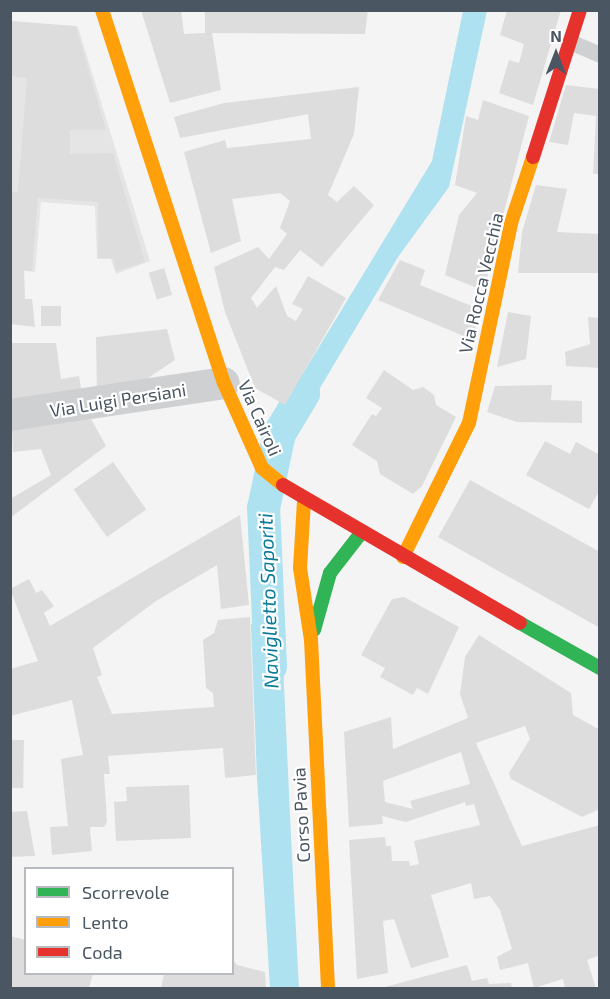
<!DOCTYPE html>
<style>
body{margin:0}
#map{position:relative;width:610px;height:999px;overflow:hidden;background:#f4f4f4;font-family:"Exo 2",sans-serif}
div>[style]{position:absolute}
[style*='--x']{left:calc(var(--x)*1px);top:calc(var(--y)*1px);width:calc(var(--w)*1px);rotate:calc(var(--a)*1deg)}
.education>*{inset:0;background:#e6e5e6}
.water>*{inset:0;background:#aee2f0}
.canal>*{height:33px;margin:-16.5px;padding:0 16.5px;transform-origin:16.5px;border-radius:16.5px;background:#aee2f0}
.building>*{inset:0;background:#ddddde;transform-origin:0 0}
.lane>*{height:16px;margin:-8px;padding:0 8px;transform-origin:8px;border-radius:8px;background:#ced0d2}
.street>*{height:32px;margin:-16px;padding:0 16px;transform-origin:16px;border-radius:16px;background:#ced0d2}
.fast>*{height:14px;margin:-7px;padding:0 7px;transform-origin:7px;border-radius:7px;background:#30b455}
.slow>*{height:14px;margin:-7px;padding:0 7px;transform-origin:7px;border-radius:7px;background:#ff9f0a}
.jam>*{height:14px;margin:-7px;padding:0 7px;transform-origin:7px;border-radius:7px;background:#e5322d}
span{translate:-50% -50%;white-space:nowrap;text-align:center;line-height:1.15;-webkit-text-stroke:4.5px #fff;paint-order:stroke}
.street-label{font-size:18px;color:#4a5661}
.water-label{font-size:20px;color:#0c7c9b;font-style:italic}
.frame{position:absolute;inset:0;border:12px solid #4a5661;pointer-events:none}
.legend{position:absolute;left:24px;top:867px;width:210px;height:108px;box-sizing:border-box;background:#fff;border:2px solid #b7bbc0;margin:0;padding:8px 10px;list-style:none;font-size:18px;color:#4a5661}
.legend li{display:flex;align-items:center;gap:12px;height:30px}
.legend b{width:30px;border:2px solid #b7bbc0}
.north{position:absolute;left:526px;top:24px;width:60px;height:60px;-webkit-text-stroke:4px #fff;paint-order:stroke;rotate:0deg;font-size:16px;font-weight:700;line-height:24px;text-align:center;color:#4a5661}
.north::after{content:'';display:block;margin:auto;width:21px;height:27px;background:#4a5661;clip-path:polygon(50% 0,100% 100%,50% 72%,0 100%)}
</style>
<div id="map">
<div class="education">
<div style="clip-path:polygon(11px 21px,78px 27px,150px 261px,116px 274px,111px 259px,97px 259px,95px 206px,41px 202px,35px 272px,11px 269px)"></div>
</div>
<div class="water">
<div style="clip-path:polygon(463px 11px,487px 11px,449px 187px,398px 257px,289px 440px,271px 426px,432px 161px)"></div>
<div style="clip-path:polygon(252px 500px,273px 516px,280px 595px,259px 601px)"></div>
<div style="clip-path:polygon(281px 619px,291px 837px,299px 988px,270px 988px,257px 778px,251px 624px)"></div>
</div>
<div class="canal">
<div style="--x:270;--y:666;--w:158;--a:-92.5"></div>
<div style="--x:263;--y:508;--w:77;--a:-78"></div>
<div style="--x:279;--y:433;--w:47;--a:-59"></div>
</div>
<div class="building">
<div style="clip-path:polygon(141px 10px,181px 10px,184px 34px,205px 33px,205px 10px,368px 10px,365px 34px,212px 33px,221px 90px,170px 103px)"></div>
<div style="clip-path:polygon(507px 10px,561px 10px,533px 105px,499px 93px,509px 60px,519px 63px,524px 44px,500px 35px)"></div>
<div style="clip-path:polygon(10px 21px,76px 26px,106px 130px,70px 130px,70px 154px,113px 153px,145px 262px,116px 271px,113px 258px,98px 258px,98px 202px,38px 198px,32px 271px,24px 271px,25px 299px,32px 299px,35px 327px,10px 324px,10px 191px,18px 192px,27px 78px,10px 76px)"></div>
<div style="clip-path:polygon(566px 85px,600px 89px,600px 174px,593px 174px,596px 116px,574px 113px,568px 145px,549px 142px)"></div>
<div style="clip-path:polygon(359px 87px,354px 134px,328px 195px,337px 202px,354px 186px,374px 205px,322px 267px,300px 250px,284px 270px,275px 267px,251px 298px,257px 308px,276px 286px,287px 316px,296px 321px,303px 309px,292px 304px,308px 276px,346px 298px,285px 405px,255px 388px,225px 312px,214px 267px,258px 247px,269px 259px,287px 234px,280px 228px,290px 201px,280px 193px,232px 199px,241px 241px,211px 253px,184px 152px,225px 140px,227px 148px,311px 139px,308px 114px,180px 138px,174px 117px,224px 103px)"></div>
<div style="clip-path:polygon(483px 100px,529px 116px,485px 285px,478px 283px,477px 288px,445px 275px,459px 215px,477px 193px,455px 185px,466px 116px,478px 120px)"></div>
<div style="clip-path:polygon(536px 185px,567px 189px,557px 232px,600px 234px,600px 273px,518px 273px,522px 232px)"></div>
<div style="clip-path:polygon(400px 260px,425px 270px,420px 285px,479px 309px,473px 340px,378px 300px)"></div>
<div style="left:164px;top:268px;width:28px;height:16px;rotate:73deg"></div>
<div style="left:41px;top:306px;width:20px;height:20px"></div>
<div style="clip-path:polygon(508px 312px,531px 316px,526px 359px,497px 367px)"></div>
<div style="clip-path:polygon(588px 317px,600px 318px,600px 368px,566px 366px,565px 352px,590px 344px)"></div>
<div style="clip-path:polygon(167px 329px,175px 360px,133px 388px,97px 398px,96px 337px)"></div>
<div style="clip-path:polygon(12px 343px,56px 343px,61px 379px,79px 376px,83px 400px,10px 407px)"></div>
<div style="clip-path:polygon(384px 370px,413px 390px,423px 387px,434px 395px,436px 405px,456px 417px,422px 486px,413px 494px,380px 474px,377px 461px,352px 445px,372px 414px,376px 416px,382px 408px,366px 398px)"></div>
<div style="clip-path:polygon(552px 385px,551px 400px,582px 401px,582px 423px,517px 422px,487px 412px,495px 386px)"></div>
<div style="clip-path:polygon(91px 419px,106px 446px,10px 518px,10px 499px,51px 475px,41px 449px,13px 452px,12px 430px)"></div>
<div style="clip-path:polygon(545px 441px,570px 454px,576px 442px,600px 455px,600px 490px,589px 509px,526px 475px)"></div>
<div style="left:113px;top:462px;width:58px;height:48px;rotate:55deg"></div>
<div style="clip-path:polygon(470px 480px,600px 552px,600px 628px,438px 537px)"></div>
<div style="clip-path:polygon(240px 515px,249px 605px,221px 609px,217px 565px,156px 601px,93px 648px,102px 675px,97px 677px,112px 714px,214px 707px,213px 693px,206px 688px,203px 640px,214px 633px,218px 620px,250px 617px,256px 775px,225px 778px,223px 748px,108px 756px,110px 774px,104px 774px,107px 822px,104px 827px,90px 827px,92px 851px,52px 855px,50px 827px,68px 826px,61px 759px,83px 755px,72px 700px,10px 716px,10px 669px,38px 661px,10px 589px,29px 579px,36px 593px,42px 590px,54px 606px,44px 613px,50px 626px)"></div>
<div style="clip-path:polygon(404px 597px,459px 627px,428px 694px,417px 688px,413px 695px,380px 677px,385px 668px,361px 655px,392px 599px)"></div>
<div style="clip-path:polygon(evenodd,479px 635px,571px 693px,573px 715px,600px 730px,600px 809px,582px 817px,511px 779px,509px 773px,530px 739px,525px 726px,476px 743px,522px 846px,600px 825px,600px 955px,587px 960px,596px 988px,565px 988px,563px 979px,534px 988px,528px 963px,500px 970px,497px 957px,512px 949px,500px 910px,490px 896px,474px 899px,471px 883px,431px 895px,449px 957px,411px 968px,394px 919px,383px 921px,388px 973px,357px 979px,349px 840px,385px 837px,386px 846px,391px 846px,392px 861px,409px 861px,410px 866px,419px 864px,414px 841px,480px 825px,474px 804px,466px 806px,465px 802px,406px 822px,382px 816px,383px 824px,349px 827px,344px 732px,391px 717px,393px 749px,468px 718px,460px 694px,465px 657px,479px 635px,461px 752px,470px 784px,410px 801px,413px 809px,385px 802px,383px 781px,461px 752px)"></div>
<div style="left:24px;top:740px;width:48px;height:14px;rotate:91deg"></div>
<div style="clip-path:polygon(189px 785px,191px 838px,116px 841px,114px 802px,127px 801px,126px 787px)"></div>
<div style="clip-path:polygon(27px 811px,35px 856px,10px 857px,10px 812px)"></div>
<div style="clip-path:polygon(10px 936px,26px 940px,26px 974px,93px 974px,89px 988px,10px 988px)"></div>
<div style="clip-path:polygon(232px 959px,237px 965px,265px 972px,266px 988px,161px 988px,164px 974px,232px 974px)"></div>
<div style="clip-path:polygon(467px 965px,472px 981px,487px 978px,489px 984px,511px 983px,512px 988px,381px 988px)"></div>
</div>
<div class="lane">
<div style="--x:570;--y:42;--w:33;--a:23"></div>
</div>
<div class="street">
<div style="--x:10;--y:415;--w:216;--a:-8.5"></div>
</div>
<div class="fast">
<div style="--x:520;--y:623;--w:92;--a:29.4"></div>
<div style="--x:314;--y:630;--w:59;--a:-74.3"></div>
<div style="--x:330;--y:573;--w:51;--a:-52.2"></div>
</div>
<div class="slow">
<div style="--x:102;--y:10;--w:392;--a:71.9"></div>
<div style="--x:224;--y:383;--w:93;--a:65.9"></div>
<div style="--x:262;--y:468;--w:27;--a:39"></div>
<div style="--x:304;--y:501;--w:67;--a:93.4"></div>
<div style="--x:300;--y:568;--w:73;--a:81.3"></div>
<div style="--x:311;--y:640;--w:348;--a:87.2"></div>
<div style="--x:403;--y:557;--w:149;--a:-63.8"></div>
<div style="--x:469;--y:423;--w:204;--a:-78.1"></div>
<div style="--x:511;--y:223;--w:70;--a:-71.6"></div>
</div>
<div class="jam">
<div style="--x:533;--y:157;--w:154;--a:-72.3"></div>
<div style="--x:283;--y:485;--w:274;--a:30.2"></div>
</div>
<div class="street-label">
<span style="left:481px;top:283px;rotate:-77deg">Via Rocca Vecchia</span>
<span style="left:118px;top:400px;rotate:-9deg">Via Luigi Persiani</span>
<span style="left:260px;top:418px;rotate:66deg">Via Cairoli</span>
<span style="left:301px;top:815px;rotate:-93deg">Corso Pavia</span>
</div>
<div class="water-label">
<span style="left:268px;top:601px;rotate:-92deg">Naviglietto Saporiti</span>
</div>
<div class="frame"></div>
<ul class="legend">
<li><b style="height:8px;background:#30b455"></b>Scorrevole</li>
<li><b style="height:8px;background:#ff9f0a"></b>Lento</li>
<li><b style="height:8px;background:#e5322d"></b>Coda</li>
</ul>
<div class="north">N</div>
</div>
